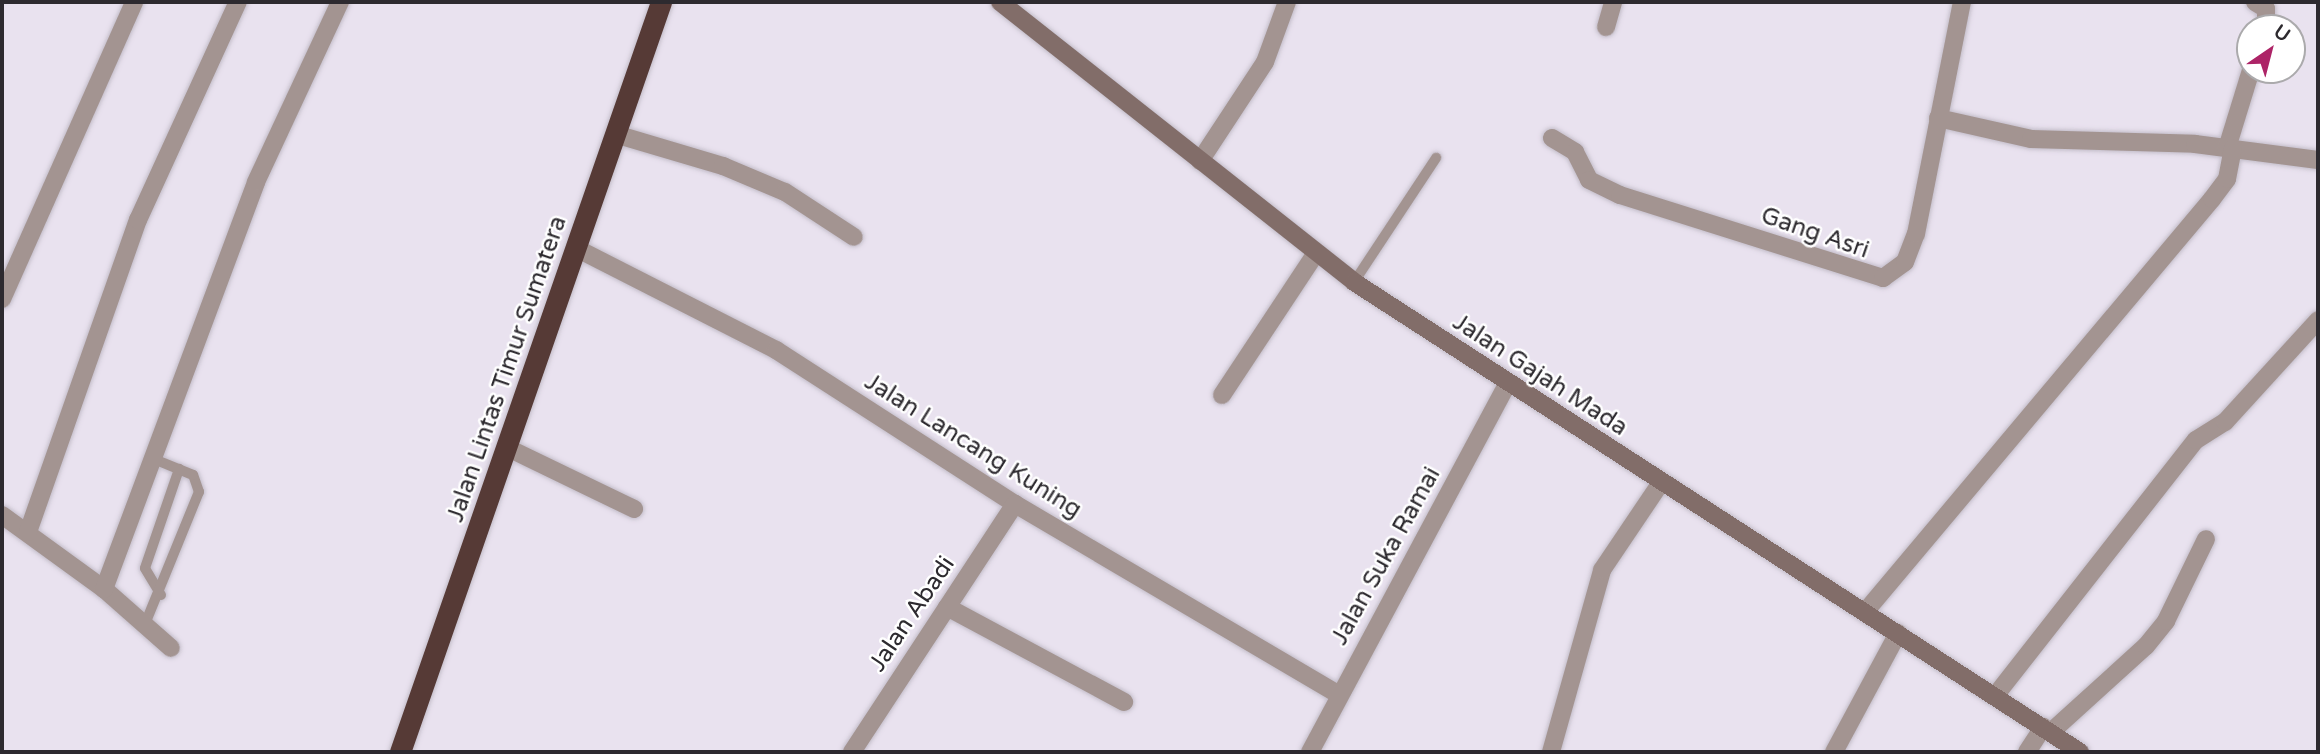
<!DOCTYPE html>
<style>
body{margin:0}
#map{position:relative;width:2320px;height:754px;overflow:hidden;background:#e9e2ef;font-family:"Varela Round",sans-serif}
div>[style]{position:absolute}
[style*='--x']{left:calc(var(--x)*1px);top:calc(var(--y)*1px);width:calc(var(--w)*1px);rotate:calc(var(--a)*1deg)}
.roads{filter:drop-shadow(0 0 2px #c3bdc9) drop-shadow(0 0 2px #c3bdc9)}
.lane>*{height:10px;margin:-5px;padding:0 5px;transform-origin:5px;border-radius:5px;background:#a39491}
.street>*{height:18px;margin:-9px;padding:0 9px;transform-origin:9px;border-radius:9px;background:#a39491}
.secondary>*{height:18px;margin:-9px;padding:0 9px;transform-origin:9px;border-radius:9px;background:#826d69}
.highway>*{height:21px;margin:-10.5px;padding:0 10.5px;transform-origin:10.5px;border-radius:10.5px;background:#563a36}
span{translate:-50% -50%;white-space:nowrap;text-align:center;line-height:1.15;-webkit-text-stroke:5px #fff;paint-order:stroke}
.street-label{font-size:24px;color:#2d2a2f}
.frame{position:absolute;inset:0;border:4px solid #2d2a2f;pointer-events:none}
.north{position:absolute;left:2236px;top:14px;width:70px;height:70px;box-sizing:border-box;background:#fff;border:2px solid #abaaac;border-radius:50%;rotate:35deg;font-size:19px;font-weight:700;line-height:28px;text-align:center;color:#2d2a2f}
.north::after{content:'';display:block;margin:auto;width:24px;height:32px;background:#ad2467;clip-path:polygon(50% 0,100% 100%,50% 72%,0 100%)}
</style>
<div id="map">
<div class="roads">
<div class="lane">
<div style="--x:1354;--y:282;--w:149;--a:-56.5"></div>
<div style="--x:161;--y:595;--w:31;--a:-121"></div>
<div style="--x:145;--y:568;--w:105;--a:-71"></div>
<div style="--x:145;--y:624;--w:143;--a:-67.8"></div>
<div style="--x:199;--y:492;--w:18;--a:-109"></div>
<div style="--x:193;--y:475;--w:42;--a:-157.7"></div>
</div>
<div class="street">
<div style="--x:2255;--y:2;--w:13;--a:32"></div>
<div style="--x:2266;--y:9;--w:19;--a:90"></div>
<div style="--x:1606;--y:27;--w:26;--a:-74"></div>
<div style="--x:1938;--y:118;--w:95;--a:12.7"></div>
<div style="--x:2031;--y:139;--w:164;--a:1.7"></div>
<div style="--x:2195;--y:144;--w:124;--a:7.4"></div>
<div style="--x:615;--y:134;--w:113;--a:16.5"></div>
<div style="--x:723;--y:166;--w:67;--a:22.8"></div>
<div style="--x:785;--y:192;--w:82;--a:33.1"></div>
<div style="--x:1552;--y:138;--w:27;--a:31"></div>
<div style="--x:1575;--y:152;--w:31;--a:63"></div>
<div style="--x:1589;--y:180;--w:34;--a:26"></div>
<div style="--x:1620;--y:195;--w:276;--a:17.5"></div>
<div style="--x:1883;--y:278;--w:27;--a:-36"></div>
<div style="--x:1905;--y:262;--w:30;--a:-69"></div>
<div style="--x:1916;--y:234;--w:237;--a:-78.8"></div>
<div style="--x:2227;--y:148;--w:82;--a:-72.9"></div>
<div style="--x:1200;--y:161;--w:118;--a:-56.7"></div>
<div style="--x:1265;--y:62;--w:64;--a:-69.9"></div>
<div style="--x:576;--y:248;--w:225;--a:27"></div>
<div style="--x:776;--y:350;--w:284;--a:32.8"></div>
<div style="--x:1015;--y:504;--w:376;--a:30.5"></div>
<div style="--x:2;--y:299;--w:325;--a:-66"></div>
<div style="--x:1222;--y:395;--w:170;--a:-56.5"></div>
<div style="--x:508;--y:448;--w:140;--a:25.8"></div>
<div style="--x:2;--y:515;--w:126;--a:36"></div>
<div style="--x:104;--y:589;--w:89;--a:41.4"></div>
<div style="--x:28;--y:532;--w:331;--a:-70.6"></div>
<div style="--x:138;--y:220;--w:240;--a:-65.4"></div>
<div style="--x:104;--y:589;--w:434;--a:-69.5"></div>
<div style="--x:256;--y:182;--w:199;--a:-65"></div>
<div style="--x:947;--y:607;--w:201;--a:28.2"></div>
<div style="--x:1865;--y:612;--w:539;--a:-49.96"></div>
<div style="--x:2212;--y:199;--w:25;--a:-53"></div>
<div style="--x:2227;--y:179;--w:31;--a:-79"></div>
<div style="--x:1995;--y:696;--w:325;--a:-51.9"></div>
<div style="--x:2196;--y:440;--w:34;--a:-32"></div>
<div style="--x:2225;--y:422;--w:138;--a:-47.6"></div>
<div style="--x:2051;--y:732;--w:128;--a:-42.2"></div>
<div style="--x:2146;--y:646;--w:32;--a:-51"></div>
<div style="--x:2166;--y:621;--w:91;--a:-64"></div>
<div style="--x:852;--y:752;--w:297;--a:-56.7"></div>
<div style="--x:1310;--y:752;--w:419;--a:-61.8"></div>
<div style="--x:1551;--y:752;--w:189;--a:-74.3"></div>
<div style="--x:1602;--y:570;--w:104;--a:-56"></div>
<div style="--x:1834;--y:752;--w:135;--a:-61.7"></div>
<div style="--x:2027;--y:752;--w:30;--a:-57"></div>
</div>
<div class="secondary">
<div style="--x:1000;--y:2;--w:451;--a:38.3"></div>
<div style="--x:1354;--y:282;--w:865;--a:32.92"></div>
</div>
<div class="highway">
<div style="--x:400;--y:752;--w:794;--a:-70.81"></div>
</div>
</div>
<div class="street-label">
<span style="left:1815px;top:233px;rotate:19deg">Gang Asri</span>
<span style="left:507px;top:369px;rotate:-71deg">Jalan Lintas Timur Sumatera</span>
<span style="left:1540px;top:375px;rotate:33deg">Jalan Gajah Mada</span>
<span style="left:973px;top:446px;rotate:32deg">Jalan Lancang Kuning</span>
<span style="left:1386px;top:556px;rotate:-61deg">Jalan Suka Ramai</span>
<span style="left:912px;top:614px;rotate:-56deg">Jalan Abadi</span>
</div>
<div class="frame"></div>
<div class="north">U</div>
</div>
